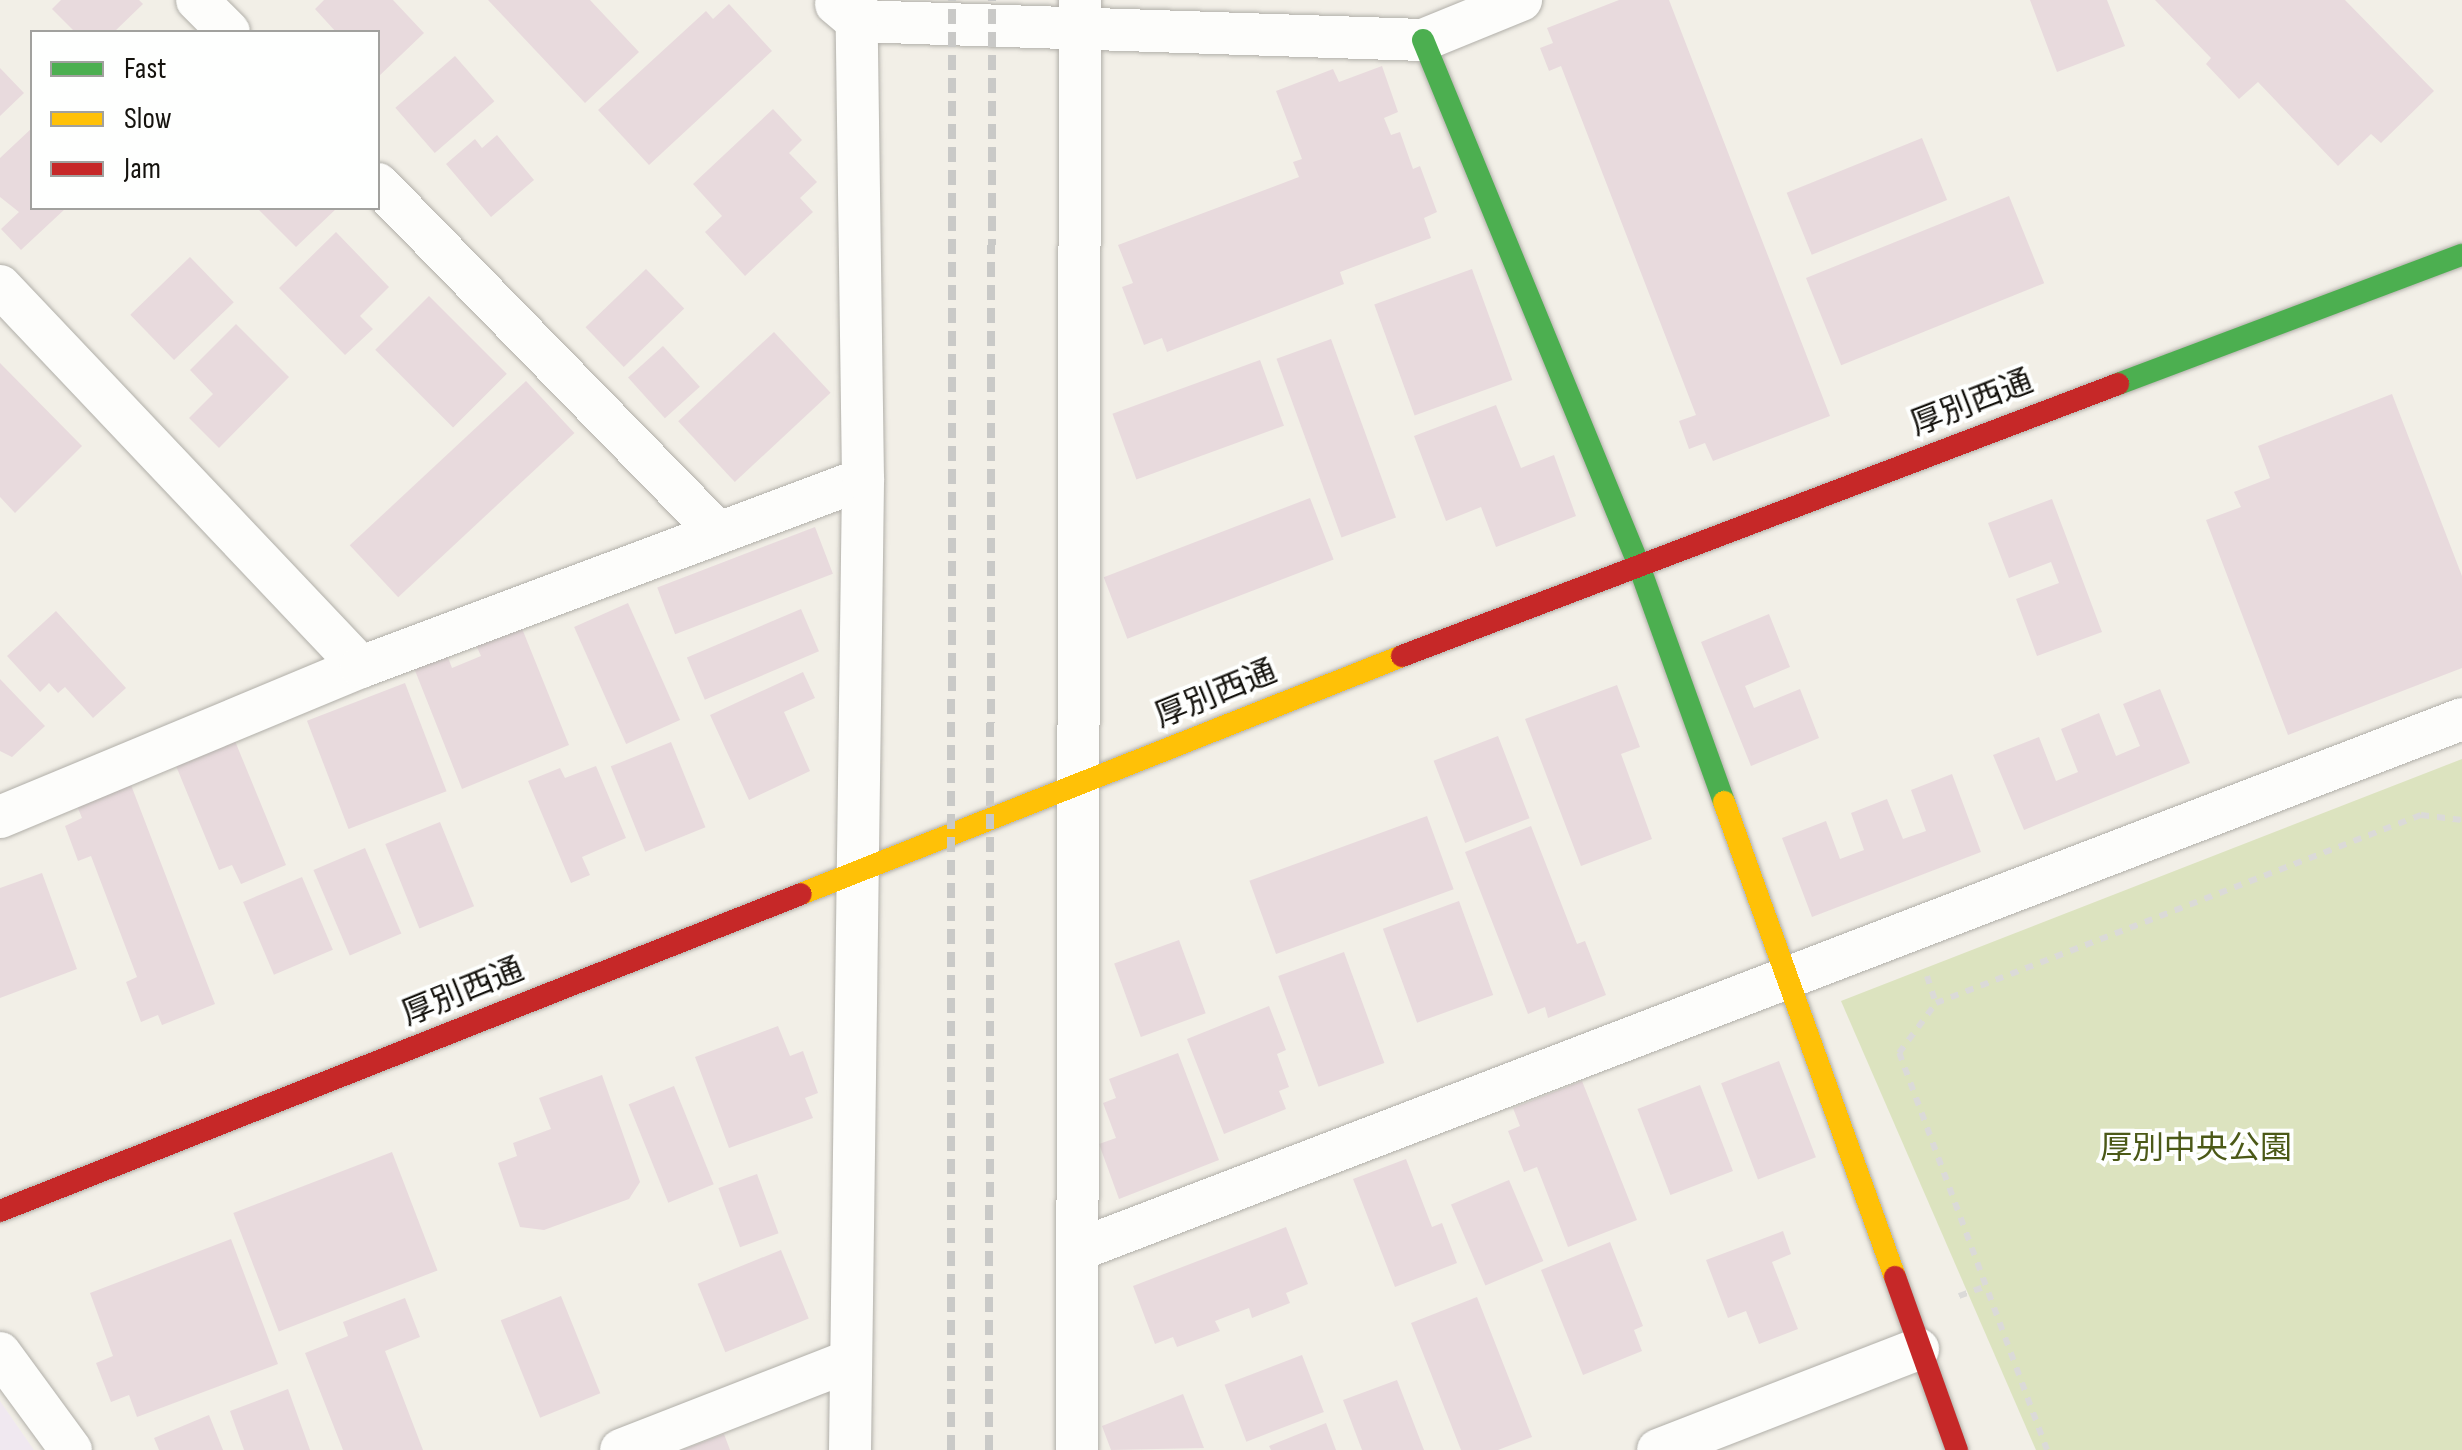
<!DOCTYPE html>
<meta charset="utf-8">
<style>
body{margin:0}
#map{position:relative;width:2462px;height:1450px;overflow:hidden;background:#f2efe7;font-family:"Sofia Sans Condensed","Noto Sans JP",sans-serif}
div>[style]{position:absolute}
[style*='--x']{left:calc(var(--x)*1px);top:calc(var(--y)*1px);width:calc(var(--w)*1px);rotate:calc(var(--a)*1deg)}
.education>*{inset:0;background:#f0e8f0}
.green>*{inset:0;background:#dce3bf}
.building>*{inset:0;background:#e8dadd;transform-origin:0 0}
.path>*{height:6px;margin-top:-3px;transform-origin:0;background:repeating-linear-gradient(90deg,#dbdad8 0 8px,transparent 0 16px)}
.roads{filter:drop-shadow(0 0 2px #b1afa9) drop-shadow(0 0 2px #b1afa9)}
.street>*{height:42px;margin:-21px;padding:0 21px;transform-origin:21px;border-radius:21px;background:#fdfdfb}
.fast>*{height:22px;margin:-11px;padding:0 11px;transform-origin:11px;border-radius:11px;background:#4caf50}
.slow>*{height:22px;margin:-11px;padding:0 11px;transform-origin:11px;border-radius:11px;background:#ffc107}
.jam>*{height:22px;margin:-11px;padding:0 11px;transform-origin:11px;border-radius:11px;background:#c62828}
.rail>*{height:8px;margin-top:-4px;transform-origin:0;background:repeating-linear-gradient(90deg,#c9c9c7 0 15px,transparent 0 23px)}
span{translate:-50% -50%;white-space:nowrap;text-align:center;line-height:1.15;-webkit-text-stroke:8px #fefffe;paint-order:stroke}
.street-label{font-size:32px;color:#15130e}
.park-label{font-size:32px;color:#4b5917}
.legend{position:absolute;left:30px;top:30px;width:350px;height:180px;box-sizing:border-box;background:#fefffe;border:2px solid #a1a19e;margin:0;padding:12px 18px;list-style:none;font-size:30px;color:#15130e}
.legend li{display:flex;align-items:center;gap:20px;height:50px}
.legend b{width:50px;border:2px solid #a1a19e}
</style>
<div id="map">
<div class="education">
<div style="clip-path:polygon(0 1401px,34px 1450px,0 1450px)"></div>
</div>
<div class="green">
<div style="clip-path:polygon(2462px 759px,2462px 1450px,2036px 1450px,1841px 1001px)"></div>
</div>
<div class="building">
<div style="clip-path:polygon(61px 0,139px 0,143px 4px,114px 32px,75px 32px,52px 9px)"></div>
<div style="clip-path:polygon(324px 0,393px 0,424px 33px,378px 77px,378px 32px,336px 32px,315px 9px)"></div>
<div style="clip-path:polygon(488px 0,590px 0,639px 52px,585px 103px)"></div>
<div style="clip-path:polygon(1619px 0,1669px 0,1830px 416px,1713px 461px,1705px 443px,1689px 449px,1679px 421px,1696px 415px,1561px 66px,1549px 71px,1540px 48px,1553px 43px,1547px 28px)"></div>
<div style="clip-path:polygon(2030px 0,2107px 0,2125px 46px,2057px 72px)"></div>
<div style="clip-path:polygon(2155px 0,2345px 0,2434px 91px,2381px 143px,2371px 134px,2338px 166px,2258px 82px,2239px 99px,2206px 64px,2211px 58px)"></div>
<div style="clip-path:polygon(729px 4px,772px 51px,649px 165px,598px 110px,706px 11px,713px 19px)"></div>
<div style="left:455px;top:56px;width:60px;height:79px;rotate:49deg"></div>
<div style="clip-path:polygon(1382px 66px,1398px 112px,1384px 118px,1391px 135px,1400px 132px,1413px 169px,1420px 166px,1437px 212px,1424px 218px,1431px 238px,1340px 272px,1344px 284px,1167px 352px,1162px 338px,1144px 345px,1122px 287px,1133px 283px,1118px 245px,1299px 177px,1293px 162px,1302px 159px,1276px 91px,1333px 69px,1339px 82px)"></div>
<div style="clip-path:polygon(0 68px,24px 93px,0 116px)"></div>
<div style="clip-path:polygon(773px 109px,802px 140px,789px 153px,817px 182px,800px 198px,813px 212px,745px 276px,705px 232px,722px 216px,693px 184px)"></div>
<div style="clip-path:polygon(32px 128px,32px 208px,66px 208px,21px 250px,1px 229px,19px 212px,0 197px,0 158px)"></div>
<div style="clip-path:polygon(497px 135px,534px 180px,491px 217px,446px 164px,475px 139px,482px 148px)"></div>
<div style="left:1922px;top:138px;width:67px;height:146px;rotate:68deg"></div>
<div style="left:2009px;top:196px;width:94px;height:219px;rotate:68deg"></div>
<div style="clip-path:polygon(257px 208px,337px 208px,296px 247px)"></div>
<div style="clip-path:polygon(336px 232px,389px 287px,360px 316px,373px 329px,345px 355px,279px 288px)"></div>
<div style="left:190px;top:257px;width:63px;height:83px;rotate:46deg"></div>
<div style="left:646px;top:269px;width:55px;height:84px;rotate:46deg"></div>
<div style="left:1472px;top:269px;width:118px;height:104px;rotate:70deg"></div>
<div style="left:429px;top:296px;width:110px;height:76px;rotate:45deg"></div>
<div style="clip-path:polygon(236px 324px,289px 377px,219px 448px,189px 418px,213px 394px,190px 370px)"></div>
<div style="left:774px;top:332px;width:83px;height:131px;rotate:47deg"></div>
<div style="left:1331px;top:339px;width:190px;height:58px;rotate:70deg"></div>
<div style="left:663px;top:346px;width:55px;height:47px;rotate:48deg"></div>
<div style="left:1260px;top:360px;width:70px;height:157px;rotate:70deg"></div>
<div style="clip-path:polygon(0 363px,82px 446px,15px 513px,0 497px)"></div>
<div style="left:526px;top:381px;width:71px;height:241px;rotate:47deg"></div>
<div style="clip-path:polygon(2392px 394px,2462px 576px,2462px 668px,2288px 735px,2206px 520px,2241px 507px,2234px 492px,2270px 478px,2258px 446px)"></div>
<div style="clip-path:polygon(1496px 405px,1521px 468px,1554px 455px,1576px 516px,1496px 547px,1481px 507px,1446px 521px,1414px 436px)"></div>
<div style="left:1310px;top:498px;width:66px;height:221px;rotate:69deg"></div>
<div style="clip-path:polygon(2052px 499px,2102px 632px,2037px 656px,2016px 599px,2059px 583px,2051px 562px,2009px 578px,1988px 523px)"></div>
<div style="left:815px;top:527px;width:50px;height:169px;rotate:69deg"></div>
<div style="left:628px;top:603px;width:128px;height:59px;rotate:66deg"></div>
<div style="left:801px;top:609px;width:46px;height:124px;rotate:67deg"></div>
<div style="clip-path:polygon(56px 611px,126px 688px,93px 718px,65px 687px,58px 693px,49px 683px,40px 692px,7px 656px)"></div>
<div style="clip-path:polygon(1769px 614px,1790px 667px,1745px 686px,1754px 708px,1800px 689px,1819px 738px,1751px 766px,1701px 642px)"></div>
<div style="clip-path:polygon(521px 626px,569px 745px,462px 789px,414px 668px,447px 655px,452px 668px,481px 656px,476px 645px)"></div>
<div style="clip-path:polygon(803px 672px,815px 698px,784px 712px,810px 771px,749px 800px,710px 715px)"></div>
<div style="clip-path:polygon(0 679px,45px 726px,12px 757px,0 751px)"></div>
<div style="left:405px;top:683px;width:116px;height:105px;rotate:69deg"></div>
<div style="clip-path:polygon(1617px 685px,1640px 747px,1621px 754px,1652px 839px,1581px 866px,1525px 719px)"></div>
<div style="clip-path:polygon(2160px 689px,2190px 763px,2024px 830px,1993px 755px,2039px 737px,2056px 781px,2078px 772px,2061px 729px,2099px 713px,2116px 756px,2140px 746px,2123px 704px)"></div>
<div style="left:1498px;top:736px;width:88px;height:69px;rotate:69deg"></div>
<div style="clip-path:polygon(235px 741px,286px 865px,241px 884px,232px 865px,219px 870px,176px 766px)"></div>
<div style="left:671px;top:742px;width:92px;height:65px;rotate:68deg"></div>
<div style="clip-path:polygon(596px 766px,626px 838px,582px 857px,590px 875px,571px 883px,528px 781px,560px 768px,565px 778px)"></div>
<div style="clip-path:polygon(1952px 774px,1981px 852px,1812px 917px,1782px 838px,1826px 821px,1840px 859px,1864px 850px,1851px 813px,1887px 799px,1903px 839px,1926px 831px,1911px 790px)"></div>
<div style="clip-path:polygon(131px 785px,215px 1004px,162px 1025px,158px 1015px,141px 1022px,126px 982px,137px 977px,91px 856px,78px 861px,65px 826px,82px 818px,77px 806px)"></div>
<div style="left:1427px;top:816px;width:78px;height:189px;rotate:70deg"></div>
<div style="left:440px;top:822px;width:91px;height:59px;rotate:68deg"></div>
<div style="clip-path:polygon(1531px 826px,1577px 944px,1585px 941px,1606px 995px,1548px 1018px,1545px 1007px,1528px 1014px,1465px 852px)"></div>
<div style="left:365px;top:848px;width:93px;height:56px;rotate:67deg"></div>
<div style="clip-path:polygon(42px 873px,77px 969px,0 998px,0 888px)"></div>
<div style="left:302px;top:877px;width:79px;height:64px;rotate:67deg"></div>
<div style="left:1459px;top:901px;width:100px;height:81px;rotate:70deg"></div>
<div style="left:1179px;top:940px;width:78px;height:69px;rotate:70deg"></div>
<div style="left:1344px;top:952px;width:118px;height:70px;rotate:70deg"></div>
<div style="clip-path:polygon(1269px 1006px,1286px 1050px,1277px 1054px,1289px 1087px,1279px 1091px,1286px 1109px,1224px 1134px,1187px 1039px)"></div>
<div style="clip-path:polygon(778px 1026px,790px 1056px,803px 1051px,818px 1093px,805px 1098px,813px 1118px,729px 1148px,695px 1057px)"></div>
<div style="clip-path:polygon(1178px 1053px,1219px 1160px,1119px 1199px,1099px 1144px,1116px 1138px,1103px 1103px,1116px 1098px,1109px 1079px)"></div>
<div style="left:1779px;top:1061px;width:103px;height:62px;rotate:69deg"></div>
<div style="clip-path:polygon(602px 1075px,640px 1182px,629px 1199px,544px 1230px,520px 1227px,498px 1163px,517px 1156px,513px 1143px,551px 1129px,539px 1098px)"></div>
<div style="clip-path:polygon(1582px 1081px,1637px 1220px,1568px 1247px,1537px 1167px,1524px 1172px,1508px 1131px,1520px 1126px,1513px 1108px)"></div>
<div style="left:1700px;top:1085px;width:92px;height:67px;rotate:69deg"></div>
<div style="left:674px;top:1086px;width:106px;height:49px;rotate:68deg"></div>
<div style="left:392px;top:1152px;width:127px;height:170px;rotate:69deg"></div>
<div style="clip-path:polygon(1406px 1159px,1432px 1227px,1442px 1223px,1457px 1263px,1395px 1287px,1353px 1179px)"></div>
<div style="left:757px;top:1174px;width:63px;height:41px;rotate:70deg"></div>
<div style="left:1509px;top:1180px;width:88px;height:63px;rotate:67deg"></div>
<div style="clip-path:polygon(1286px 1227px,1308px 1284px,1286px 1293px,1290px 1303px,1252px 1318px,1249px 1308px,1215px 1321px,1220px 1331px,1177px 1347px,1173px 1337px,1155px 1344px,1133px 1286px)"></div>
<div style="clip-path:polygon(1783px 1231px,1791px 1254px,1772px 1262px,1798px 1329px,1759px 1344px,1746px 1311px,1728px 1318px,1706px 1260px)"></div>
<div style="clip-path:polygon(231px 1239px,278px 1364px,137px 1417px,129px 1395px,111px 1402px,96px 1363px,113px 1356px,90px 1293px)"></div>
<div style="clip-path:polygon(1610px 1242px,1643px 1326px,1634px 1330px,1642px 1351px,1583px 1375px,1541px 1270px)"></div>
<div style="left:781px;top:1250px;width:74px;height:90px;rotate:68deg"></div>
<div style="left:561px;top:1296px;width:105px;height:65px;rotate:68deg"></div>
<div style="clip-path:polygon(1477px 1297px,1532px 1437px,1498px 1450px,1461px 1450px,1411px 1323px)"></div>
<div style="clip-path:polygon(405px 1298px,420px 1337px,385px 1351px,423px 1450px,343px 1450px,305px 1353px,348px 1336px,343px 1322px)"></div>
<div style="left:1302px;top:1355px;width:61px;height:83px;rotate:69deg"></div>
<div style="clip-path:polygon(1397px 1380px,1424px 1450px,1362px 1450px,1343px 1400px)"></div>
<div style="clip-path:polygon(288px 1389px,310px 1450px,244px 1450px,230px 1411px)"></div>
<div style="clip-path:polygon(1183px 1394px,1204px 1448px,1111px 1450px,1102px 1426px)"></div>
<div style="clip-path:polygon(209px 1415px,223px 1450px,159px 1450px,154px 1438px)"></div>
<div style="clip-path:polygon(1326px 1423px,1336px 1450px,1271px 1450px,1269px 1446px)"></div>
<div style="clip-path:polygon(724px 1434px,730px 1450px,682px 1450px)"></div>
</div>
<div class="path">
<div style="--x:1927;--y:976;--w:28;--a:72"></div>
<div style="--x:1959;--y:1296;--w:29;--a:-20"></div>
<div style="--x:2047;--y:1450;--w:424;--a:-110.4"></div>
<div style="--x:1899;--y:1053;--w:62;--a:-53.5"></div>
<div style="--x:1936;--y:1003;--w:520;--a:-21.19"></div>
<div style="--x:2421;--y:815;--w:41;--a:7"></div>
</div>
<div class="roads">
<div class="street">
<div style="--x:197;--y:0;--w:45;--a:45"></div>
<div style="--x:836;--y:4;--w:26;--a:40"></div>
<div style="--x:856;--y:21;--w:567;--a:1.92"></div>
<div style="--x:1423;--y:40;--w:106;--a:-22.2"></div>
<div style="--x:378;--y:184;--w:484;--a:45.7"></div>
<div style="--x:0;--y:286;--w:525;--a:46.54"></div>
<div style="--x:0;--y:817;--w:391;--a:-22.6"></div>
<div style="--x:361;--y:667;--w:536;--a:-20.53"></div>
<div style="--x:1078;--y:1250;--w:1482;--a:-20.99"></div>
<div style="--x:0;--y:1353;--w:120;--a:53.8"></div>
<div style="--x:621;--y:1450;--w:245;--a:-21.3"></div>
<div style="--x:850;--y:1450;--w:971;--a:-89.23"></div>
<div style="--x:863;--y:479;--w:479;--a:-90.8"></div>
<div style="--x:1077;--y:1450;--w:1450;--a:-89.88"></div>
<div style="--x:1658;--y:1450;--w:279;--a:-21.2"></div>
</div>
<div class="fast">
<div style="--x:1423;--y:40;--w:565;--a:67.65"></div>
<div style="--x:1638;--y:563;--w:254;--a:70.2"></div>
<div style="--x:2118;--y:384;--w:367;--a:-20.6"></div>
</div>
<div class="slow">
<div style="--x:1724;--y:802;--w:505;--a:70.2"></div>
<div style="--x:801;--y:894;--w:646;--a:-21.6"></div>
</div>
<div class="jam">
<div style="--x:1402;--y:656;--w:766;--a:-20.8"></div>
<div style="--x:0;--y:1211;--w:861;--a:-21.59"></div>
<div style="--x:1895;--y:1277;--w:184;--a:70.3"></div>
</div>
</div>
<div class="rail">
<div style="--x:951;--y:1450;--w:1450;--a:-89.96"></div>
<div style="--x:989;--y:1450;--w:1450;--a:-89.88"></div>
</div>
<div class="street-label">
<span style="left:1972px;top:404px;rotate:-21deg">厚別西通</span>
<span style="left:1216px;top:695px;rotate:-22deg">厚別西通</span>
<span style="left:463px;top:993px;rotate:-22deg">厚別西通</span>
</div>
<div class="park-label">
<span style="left:2196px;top:1149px">厚別中央公園</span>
</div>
<ul class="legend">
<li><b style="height:12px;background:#4caf50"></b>Fast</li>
<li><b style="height:12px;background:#ffc107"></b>Slow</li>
<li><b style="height:12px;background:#c62828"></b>Jam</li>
</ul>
</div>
